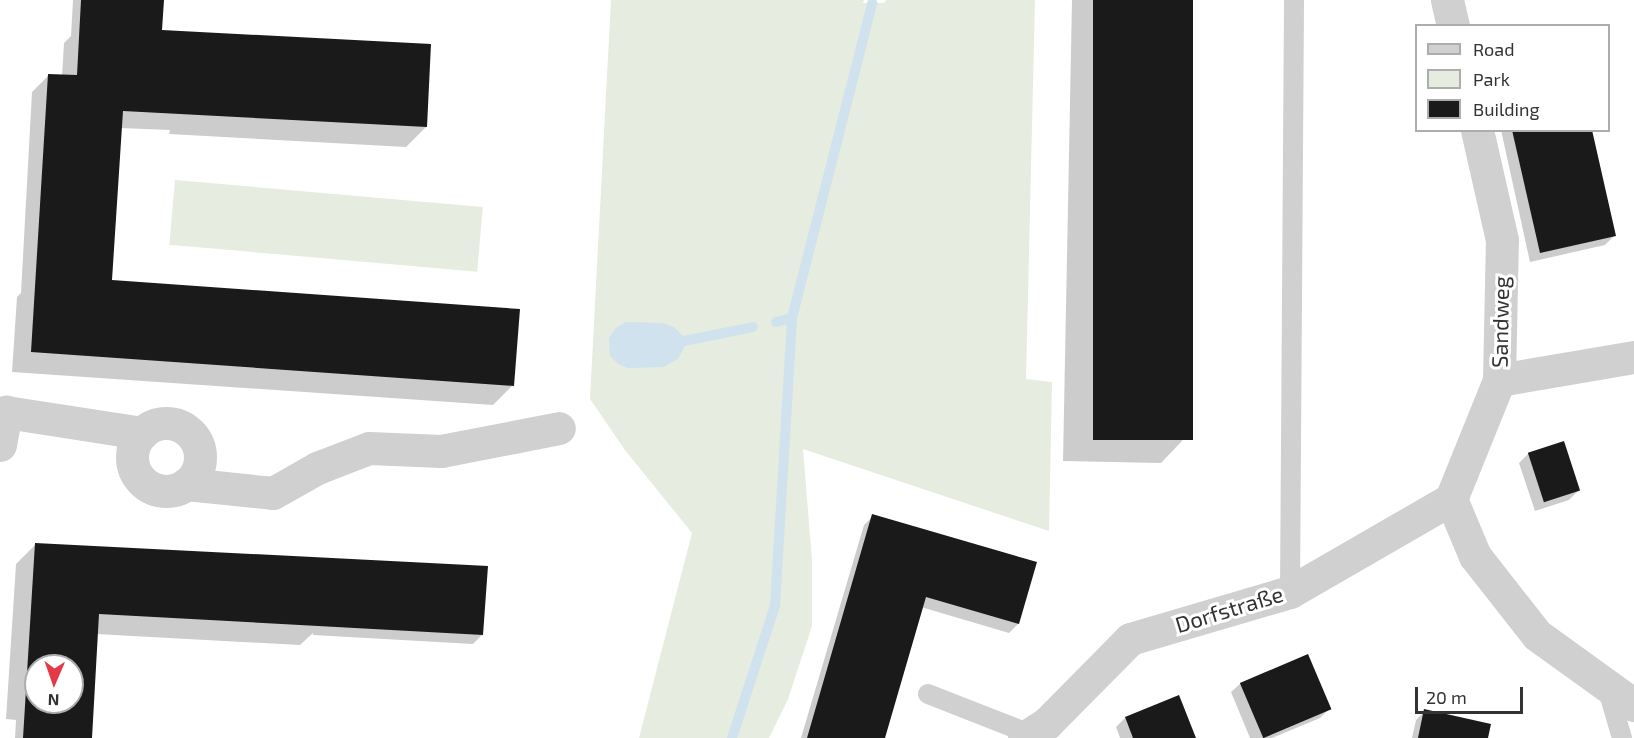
<!DOCTYPE html>
<meta charset="utf-8">
<style>
body{margin:0}
#map{position:relative;width:1634px;height:738px;overflow:hidden;background:#fff;font-family:"Exo 2",sans-serif}
div>[style]{position:absolute}
[style*='--x']{left:calc(var(--x)*1px);top:calc(var(--y)*1px);width:calc(var(--w)*1px);rotate:calc(var(--a)*1deg)}
.green>*{inset:0;background:#e6ecdf;transform-origin:0 0}
.water>*{inset:0;background:#cfe2ee}
.shadow>*{inset:0;background:#0003}
.stream>*{height:10px;margin:-5px;padding:0 5px;transform-origin:5px;border-radius:5px;background:#cfe2ee}
.building>*{inset:0;background:#1a1a1a;transform-origin:0 0}
.service>*{height:20px;margin:-10px;padding:0 10px;transform-origin:10px;border-radius:10px;background:#d0d0d0}
.minor>*{height:33px;margin:-16.5px;padding:0 16.5px;transform-origin:16.5px;border-radius:16.5px;background:#d0d0d0}
.minor>.ring{margin:-16.5px;padding:0;box-sizing:content-box;background:none;border:33px solid #d0d0d0;border-radius:50%}
span{translate:-50% -50%;white-space:nowrap;text-align:center;line-height:1.15;-webkit-text-stroke:6px #fff;paint-order:stroke}
.street-label{font-size:22px;color:#333}
.legend{position:absolute;left:1415px;top:24px;width:195px;height:108px;box-sizing:border-box;background:#fff;border:2px solid #adadad;margin:0;padding:8px 10px;list-style:none;font-size:18px;color:#333}
.legend li{display:flex;align-items:center;gap:12px;height:30px}
.legend b{width:30px;border:2px solid #adadad}
.north{position:absolute;left:24px;top:654px;width:60px;height:60px;box-sizing:border-box;background:#fff;border:2px solid #adadad;border-radius:50%;rotate:182deg;font-size:16px;font-weight:700;line-height:24px;text-align:center;color:#333}
.north::after{content:'';display:block;margin:auto;width:21px;height:27px;background:#e63946;clip-path:polygon(50% 0,100% 100%,50% 72%,0 100%)}
.scale{position:absolute;left:1415px;top:687px;width:108px;height:27px;box-sizing:border-box;border:3px solid #333;border-top:0;padding-left:8px;font-size:18px;line-height:21px;white-space:nowrap;color:#333;-webkit-text-stroke:4px #fff;paint-order:stroke}
</style>
<div id="map">
<div class="green">
<div style="clip-path:polygon(611px 0,864px 0,863px 3px,884px 3px,886px 0,1035px 0,1026px 379px,1052px 382px,1049px 531px,803px 449px,812px 560px,812px 626px,788px 699px,769px 738px,639px 738px,692px 533px,625px 450px,590px 399px)"></div>
<div style="left:175px;top:180px;width:309px;height:65px;rotate:5deg"></div>
</div>
<div class="water">
<div style="clip-path:polygon(626px 322px,663px 323px,674px 327px,683px 336px,685px 346px,678px 359px,663px 367px,628px 368px,618px 364px,610px 356px,609px 338px,616px 328px)"></div>
</div>
<div class="shadow">
<div style="clip-path:polygon(73px 0,162px 0,161px 31px,426px 127px,406px 147px,169px 134px,170px 130px,120px 128px,111px 280px,513px 385px,493px 405px,12px 372px,17px 297px,21px 293px,32px 92px,49px 75px,62px 76px,64px 43px,71px 36px)"></div>
<div style="clip-path:polygon(1072px 0,1191px 0,1182px 441px,1161px 463px,1063px 461px)"></div>
<div style="clip-path:polygon(1501px 130px,1591px 130px,1614px 236px,1605px 245px,1530px 262px)"></div>
<div style="clip-path:polygon(1563px 443px,1579px 490px,1569px 500px,1535px 511px,1519px 463px,1528px 454px)"></div>
<div style="clip-path:polygon(873px 516px,1018px 624px,1009px 633px,921px 607px,883px 738px,801px 738px,864px 525px)"></div>
<div style="clip-path:polygon(evenodd,35px 545px,486px 568px,482px 635px,473px 644px,313px 635px,313px 633px,300px 645px,96px 634px,91px 738px,15px 738px,16px 720px,6px 719px,16px 564px,35px 545px,36px 666px,72px 666px,72px 702px,36px 702px,36px 666px)"></div>
<div style="clip-path:polygon(1241px 683px,1329px 709px,1320px 718px,1272px 738px,1250px 738px,1231px 692px)"></div>
<div style="clip-path:polygon(1425px 711px,1486px 738px,1412px 738px,1416px 720px)"></div>
<div style="clip-path:polygon(1125px 718px,1194px 738px,1120px 738px,1116px 727px)"></div>
</div>
<div class="stream">
<div style="--x:776;--y:322;--w:16;--a:-14"></div>
<div style="--x:684;--y:341;--w:70;--a:-11.5"></div>
<div style="--x:732;--y:738;--w:139;--a:-72"></div>
<div style="--x:775;--y:606;--w:289;--a:-86.6"></div>
<div style="--x:792;--y:318;--w:325;--a:-75.7"></div>
</div>
<div class="building">
<div style="clip-path:polygon(81px 0,164px 0,162px 30px,431px 44px,427px 127px,123px 111px,112px 280px,520px 309px,514px 386px,31px 352px,48px 74px,77px 75px)"></div>
<div style="left:1093px;top:0;width:100px;height:440px"></div>
<div style="clip-path:polygon(1512px 130px,1592px 130px,1616px 236px,1540px 253px)"></div>
<div style="left:1564px;top:441px;width:52px;height:38px;rotate:72deg"></div>
<div style="clip-path:polygon(872px 514px,1037px 562px,1019px 624px,926px 597px,885px 738px,807px 738px)"></div>
<div style="clip-path:polygon(evenodd,35px 543px,488px 566px,483px 635px,99px 614px,92px 738px,23px 738px,35px 543px,36px 666px,72px 666px,72px 702px,36px 702px,36px 666px)"></div>
<div style="left:1308px;top:654px;width:60px;height:74px;rotate:67deg"></div>
<div style="clip-path:polygon(1179px 695px,1196px 738px,1133px 738px,1125px 717px)"></div>
<div style="clip-path:polygon(1424px 709px,1491px 724px,1488px 738px,1418px 738px)"></div>
</div>
<div class="service">
<div style="--x:1290;--y:592;--w:592;--a:-89.61"></div>
<div style="--x:1607;--y:687;--w:53;--a:73.6"></div>
<div style="--x:928;--y:694;--w:110;--a:21.4"></div>
</div>
<div class="minor">
<div style="--x:1447;--y:0;--w:27;--a:77"></div>
<div style="--x:1499;--y:380;--w:137;--a:-9.7"></div>
<div class="ring" style="left:132px;top:423px;width:35px;height:35px"></div>
<div style="--x:0;--y:445;--w:34;--a:-80"></div>
<div style="--x:6;--y:412;--w:138;--a:8.8"></div>
<div style="--x:186;--y:484;--w:87;--a:5.9"></div>
<div style="--x:273;--y:493;--w:51;--a:-29.6"></div>
<div style="--x:317;--y:468;--w:56;--a:-21"></div>
<div style="--x:369;--y:448;--w:72;--a:2.4"></div>
<div style="--x:441;--y:451;--w:120;--a:-11"></div>
<div style="--x:1451;--y:499;--w:62;--a:67.2"></div>
<div style="--x:1475;--y:556;--w:100;--a:51.9"></div>
<div style="--x:1537;--y:635;--w:120;--a:35.8"></div>
<div style="--x:1024;--y:738;--w:27;--a:-33"></div>
<div style="--x:1047;--y:723;--w:118;--a:-45.3"></div>
<div style="--x:1130;--y:639;--w:167;--a:-16.4"></div>
<div style="--x:1290;--y:592;--w:186;--a:-30"></div>
<div style="--x:1451;--y:499;--w:128;--a:-68"></div>
<div style="--x:1499;--y:380;--w:140;--a:-88.8"></div>
<div style="--x:1502;--y:240;--w:113;--a:-102.8"></div>
</div>
<div class="street-label">
<span style="left:1500px;top:322px;rotate:-89deg">Sandweg</span>
<span style="left:1229px;top:609px;rotate:-17deg">Dorfstraße</span>
</div>
<ul class="legend">
<li><b style="height:8px;background:#d0d0d0"></b>Road</li>
<li><b style="height:16px;background:#e6ecdf"></b>Park</li>
<li><b style="height:16px;background:#1a1a1a"></b>Building</li>
</ul>
<div class="north">N</div>
<div class="scale">20 m</div>
</div>
